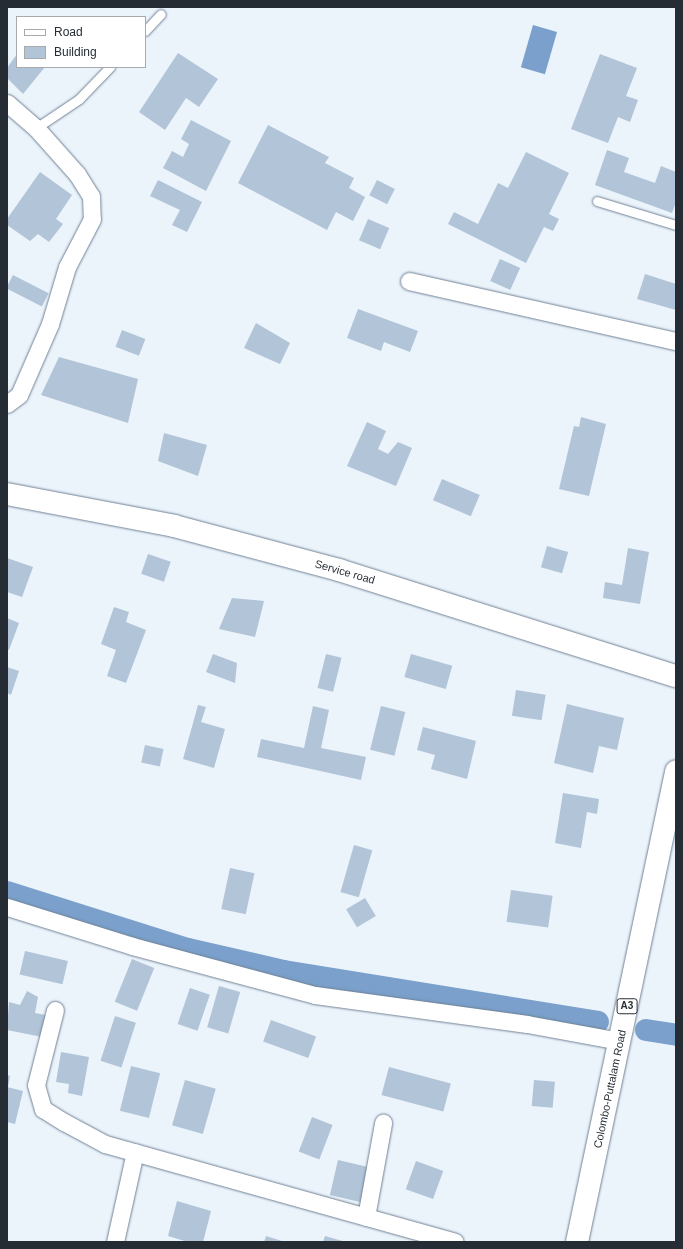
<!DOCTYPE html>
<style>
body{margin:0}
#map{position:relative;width:683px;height:1249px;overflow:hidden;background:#ebf3fb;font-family:Helvetica,sans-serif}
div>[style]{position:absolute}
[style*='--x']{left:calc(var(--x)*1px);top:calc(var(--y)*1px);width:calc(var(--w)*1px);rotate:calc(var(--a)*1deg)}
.water>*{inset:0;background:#7aa0cb;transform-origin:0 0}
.canal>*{height:22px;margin:-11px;padding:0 11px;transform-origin:11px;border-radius:11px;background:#7aa0cb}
.building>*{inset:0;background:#b2c4d8;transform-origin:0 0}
.roads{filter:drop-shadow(0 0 1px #708194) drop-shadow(0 0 1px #708194)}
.lane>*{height:9px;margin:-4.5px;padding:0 4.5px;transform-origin:4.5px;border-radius:4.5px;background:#fff}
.street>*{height:17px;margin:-8.5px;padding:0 8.5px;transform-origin:8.5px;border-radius:8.5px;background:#fff}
.secondary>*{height:22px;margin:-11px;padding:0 11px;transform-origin:11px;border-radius:11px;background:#fff}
.highway>*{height:22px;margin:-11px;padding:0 11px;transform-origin:11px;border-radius:11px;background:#fff}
span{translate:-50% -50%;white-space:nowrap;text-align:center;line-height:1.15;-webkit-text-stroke:3px #fff;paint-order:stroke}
.shield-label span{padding:1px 3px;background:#fff;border:1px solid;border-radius:3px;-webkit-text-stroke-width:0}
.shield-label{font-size:10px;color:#252c34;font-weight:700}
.street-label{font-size:11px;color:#252c34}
.frame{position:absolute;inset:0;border:8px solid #252c34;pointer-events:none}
.legend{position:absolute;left:16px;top:16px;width:130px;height:52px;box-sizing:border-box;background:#fff;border:1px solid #a8abae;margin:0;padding:5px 7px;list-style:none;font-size:12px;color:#252c34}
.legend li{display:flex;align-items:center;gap:8px;height:20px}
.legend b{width:20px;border:1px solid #a8abae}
</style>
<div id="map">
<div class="water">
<div style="left:533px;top:25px;width:25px;height:44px;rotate:16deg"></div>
</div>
<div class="canal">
<div style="--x:7;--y:892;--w:190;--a:17.5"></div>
<div style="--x:188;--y:949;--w:98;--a:12.9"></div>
<div style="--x:284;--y:971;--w:318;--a:9.2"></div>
<div style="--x:646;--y:1030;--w:30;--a:9"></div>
</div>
<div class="building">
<div style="clip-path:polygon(178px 53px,218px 79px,199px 107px,186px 98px,165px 130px,139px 112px)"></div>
<div style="clip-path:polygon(17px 54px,17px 67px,45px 67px,23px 94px,7px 78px,7px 68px)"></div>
<div style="clip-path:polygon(600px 54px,637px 68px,626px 96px,638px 100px,630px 122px,618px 117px,608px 143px,571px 129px)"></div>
<div style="clip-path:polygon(191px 120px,231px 141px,206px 191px,163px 168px,172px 151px,183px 157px,189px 144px,181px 139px)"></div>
<div style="clip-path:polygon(268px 125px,329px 157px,325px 163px,354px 178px,349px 188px,365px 197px,353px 221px,336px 212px,327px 230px,238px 183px)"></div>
<div style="clip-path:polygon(607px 150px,629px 158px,624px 172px,655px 183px,661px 166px,676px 172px,676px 202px,672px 213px,595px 185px)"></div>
<div style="clip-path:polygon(526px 152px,569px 173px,549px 214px,559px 219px,553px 231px,544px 227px,526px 263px,448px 224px,454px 212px,478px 224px,498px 183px,508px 188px)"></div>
<div style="clip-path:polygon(40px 172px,72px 195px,56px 219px,63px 224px,49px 242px,38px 234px,30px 241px,7px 225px,7px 219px)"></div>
<div style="clip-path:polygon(158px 180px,202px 202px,187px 232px,172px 225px,180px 210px,150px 196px)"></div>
<div style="left:377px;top:180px;width:20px;height:17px;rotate:27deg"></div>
<div style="left:368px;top:219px;width:23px;height:23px;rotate:23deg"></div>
<div style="left:500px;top:259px;width:22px;height:24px;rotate:24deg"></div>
<div style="clip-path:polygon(645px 274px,676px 284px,676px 310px,637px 299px)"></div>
<div style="left:13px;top:275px;width:40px;height:15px;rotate:27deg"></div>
<div style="clip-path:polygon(358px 309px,418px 331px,410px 352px,384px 342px,381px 351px,347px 338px)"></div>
<div style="clip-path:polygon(256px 323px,290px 343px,280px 364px,244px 348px)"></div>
<div style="left:122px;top:330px;width:25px;height:18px;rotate:21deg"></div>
<div style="clip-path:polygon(59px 357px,138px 379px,128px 423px,41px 395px)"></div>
<div style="clip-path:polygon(581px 417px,606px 424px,589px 496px,559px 489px,574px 426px,579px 427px)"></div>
<div style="clip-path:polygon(367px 422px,386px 431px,378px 449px,388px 454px,398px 442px,412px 448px,396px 486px,347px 466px)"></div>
<div style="clip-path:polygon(164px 433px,207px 445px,198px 476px,158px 461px)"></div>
<div style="left:442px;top:479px;width:41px;height:23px;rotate:23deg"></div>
<div style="left:547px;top:546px;width:22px;height:22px;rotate:16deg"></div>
<div style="clip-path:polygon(628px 548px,649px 552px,640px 604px,603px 598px,605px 582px,622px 585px)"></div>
<div style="left:148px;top:554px;width:24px;height:21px;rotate:19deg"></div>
<div style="clip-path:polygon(7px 558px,33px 567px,22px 597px,7px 592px)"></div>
<div style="clip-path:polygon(232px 598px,264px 601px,255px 637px,219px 629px)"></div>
<div style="clip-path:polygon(114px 607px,129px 612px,126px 622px,146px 630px,126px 683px,107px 676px,116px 650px,101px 644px)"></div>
<div style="clip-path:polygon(7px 618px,19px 623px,9px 650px,7px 649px)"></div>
<div style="clip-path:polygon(213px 654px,237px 663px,235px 683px,206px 672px)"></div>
<div style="left:326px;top:654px;width:16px;height:35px;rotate:14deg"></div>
<div style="left:411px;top:654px;width:43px;height:24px;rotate:16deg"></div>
<div style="clip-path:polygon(7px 667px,19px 671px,11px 695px,7px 693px)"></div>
<div style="left:516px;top:690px;width:30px;height:26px;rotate:9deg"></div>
<div style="clip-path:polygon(567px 704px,624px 718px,617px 750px,599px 746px,593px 773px,554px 763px)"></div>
<div style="clip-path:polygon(198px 705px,206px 707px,201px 722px,225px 729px,214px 768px,183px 759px)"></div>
<div style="clip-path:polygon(313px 706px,329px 710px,321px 748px,366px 757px,361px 780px,257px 757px,261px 739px,304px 748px)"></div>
<div style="left:381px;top:706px;width:25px;height:45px;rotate:14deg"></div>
<div style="clip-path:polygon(423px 727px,476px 741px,467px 779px,431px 769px,435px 755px,417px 750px)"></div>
<div style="left:145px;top:745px;width:19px;height:18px;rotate:12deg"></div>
<div style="clip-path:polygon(563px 793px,599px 799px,597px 814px,587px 812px,581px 848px,555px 843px)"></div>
<div style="left:354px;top:845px;width:19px;height:49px;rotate:16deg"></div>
<div style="left:230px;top:868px;width:25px;height:42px;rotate:12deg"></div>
<div style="left:511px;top:890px;width:42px;height:32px;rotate:8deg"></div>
<div style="left:365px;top:898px;width:21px;height:22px;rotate:59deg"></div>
<div style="left:25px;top:951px;width:44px;height:24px;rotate:13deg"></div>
<div style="left:132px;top:959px;width:24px;height:46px;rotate:22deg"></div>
<div style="left:219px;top:986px;width:22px;height:43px;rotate:16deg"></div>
<div style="left:190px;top:988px;width:21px;height:38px;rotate:19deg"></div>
<div style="clip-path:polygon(27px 991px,38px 997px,35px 1013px,46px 1015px,42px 1037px,7px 1030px,9px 1002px,20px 1005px)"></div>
<div style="left:115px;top:1016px;width:22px;height:47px;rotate:18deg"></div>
<div style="left:271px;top:1020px;width:48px;height:23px;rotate:20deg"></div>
<div style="clip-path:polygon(61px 1052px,89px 1057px,82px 1096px,68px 1093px,69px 1084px,56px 1082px)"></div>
<div style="left:131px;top:1066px;width:30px;height:46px;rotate:14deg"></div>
<div style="left:389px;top:1067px;width:64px;height:29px;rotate:15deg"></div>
<div style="clip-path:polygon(7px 1075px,10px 1076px,8px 1087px,7px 1087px)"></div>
<div style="left:185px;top:1080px;width:32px;height:47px;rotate:16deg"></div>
<div style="left:534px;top:1080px;width:21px;height:26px;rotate:5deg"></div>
<div style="clip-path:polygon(7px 1087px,23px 1091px,15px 1124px,7px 1122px)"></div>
<div style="left:312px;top:1117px;width:22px;height:37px;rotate:21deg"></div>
<div style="left:338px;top:1160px;width:32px;height:36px;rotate:13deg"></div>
<div style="left:416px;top:1161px;width:29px;height:30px;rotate:20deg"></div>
<div style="clip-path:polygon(177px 1201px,211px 1211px,203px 1242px,188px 1242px,168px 1236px)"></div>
<div style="clip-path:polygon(266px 1236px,285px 1242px,264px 1242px)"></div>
<div style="clip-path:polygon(325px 1236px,346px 1242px,323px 1242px)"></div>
</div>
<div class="roads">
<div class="lane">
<div style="--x:145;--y:31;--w:23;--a:-47"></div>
<div style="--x:36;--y:128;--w:52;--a:-34"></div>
<div style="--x:79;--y:99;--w:45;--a:-45.9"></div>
<div style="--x:597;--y:201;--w:83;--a:16.9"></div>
</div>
<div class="street">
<div style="--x:7;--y:103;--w:38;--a:41"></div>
<div style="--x:36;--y:128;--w:62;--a:48.3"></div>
<div style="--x:77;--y:174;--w:26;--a:58"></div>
<div style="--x:91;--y:196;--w:23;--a:88"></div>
<div style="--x:92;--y:219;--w:54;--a:117.5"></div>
<div style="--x:67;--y:267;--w:59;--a:106.6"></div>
<div style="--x:50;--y:324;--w:77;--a:113.6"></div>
<div style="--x:19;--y:395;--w:15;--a:143"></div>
<div style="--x:409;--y:281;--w:274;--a:12.7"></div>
<div style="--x:7;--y:907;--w:131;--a:17.3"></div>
<div style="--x:132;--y:946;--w:189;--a:15"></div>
<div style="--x:315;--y:995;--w:214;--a:7.8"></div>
<div style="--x:527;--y:1024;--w:95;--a:10.4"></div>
<div style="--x:55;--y:1010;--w:77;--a:104.2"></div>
<div style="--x:36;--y:1085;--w:25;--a:74"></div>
<div style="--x:43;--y:1109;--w:25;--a:32"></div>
<div style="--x:64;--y:1122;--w:47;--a:28.2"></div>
<div style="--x:105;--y:1144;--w:363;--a:15.6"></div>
<div style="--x:366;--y:1217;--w:96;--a:-79.7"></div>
<div style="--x:115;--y:1242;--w:92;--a:-77.5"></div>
</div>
<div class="secondary">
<div style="--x:7;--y:494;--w:170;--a:10.8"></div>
<div style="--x:174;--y:526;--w:171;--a:14.9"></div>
<div style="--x:339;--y:570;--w:353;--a:17.5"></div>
</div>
<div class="highway">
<div style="--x:577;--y:1242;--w:481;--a:-78.1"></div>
</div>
</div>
<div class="shield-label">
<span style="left:627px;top:1006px">A3</span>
</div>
<div class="street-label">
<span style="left:345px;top:572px;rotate:16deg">Service road</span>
<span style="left:610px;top:1089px;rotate:-78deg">Colombo-Puttalam Road</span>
</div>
<div class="frame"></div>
<ul class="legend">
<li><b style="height:5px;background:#fff"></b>Road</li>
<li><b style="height:11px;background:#b2c4d8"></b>Building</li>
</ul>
</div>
